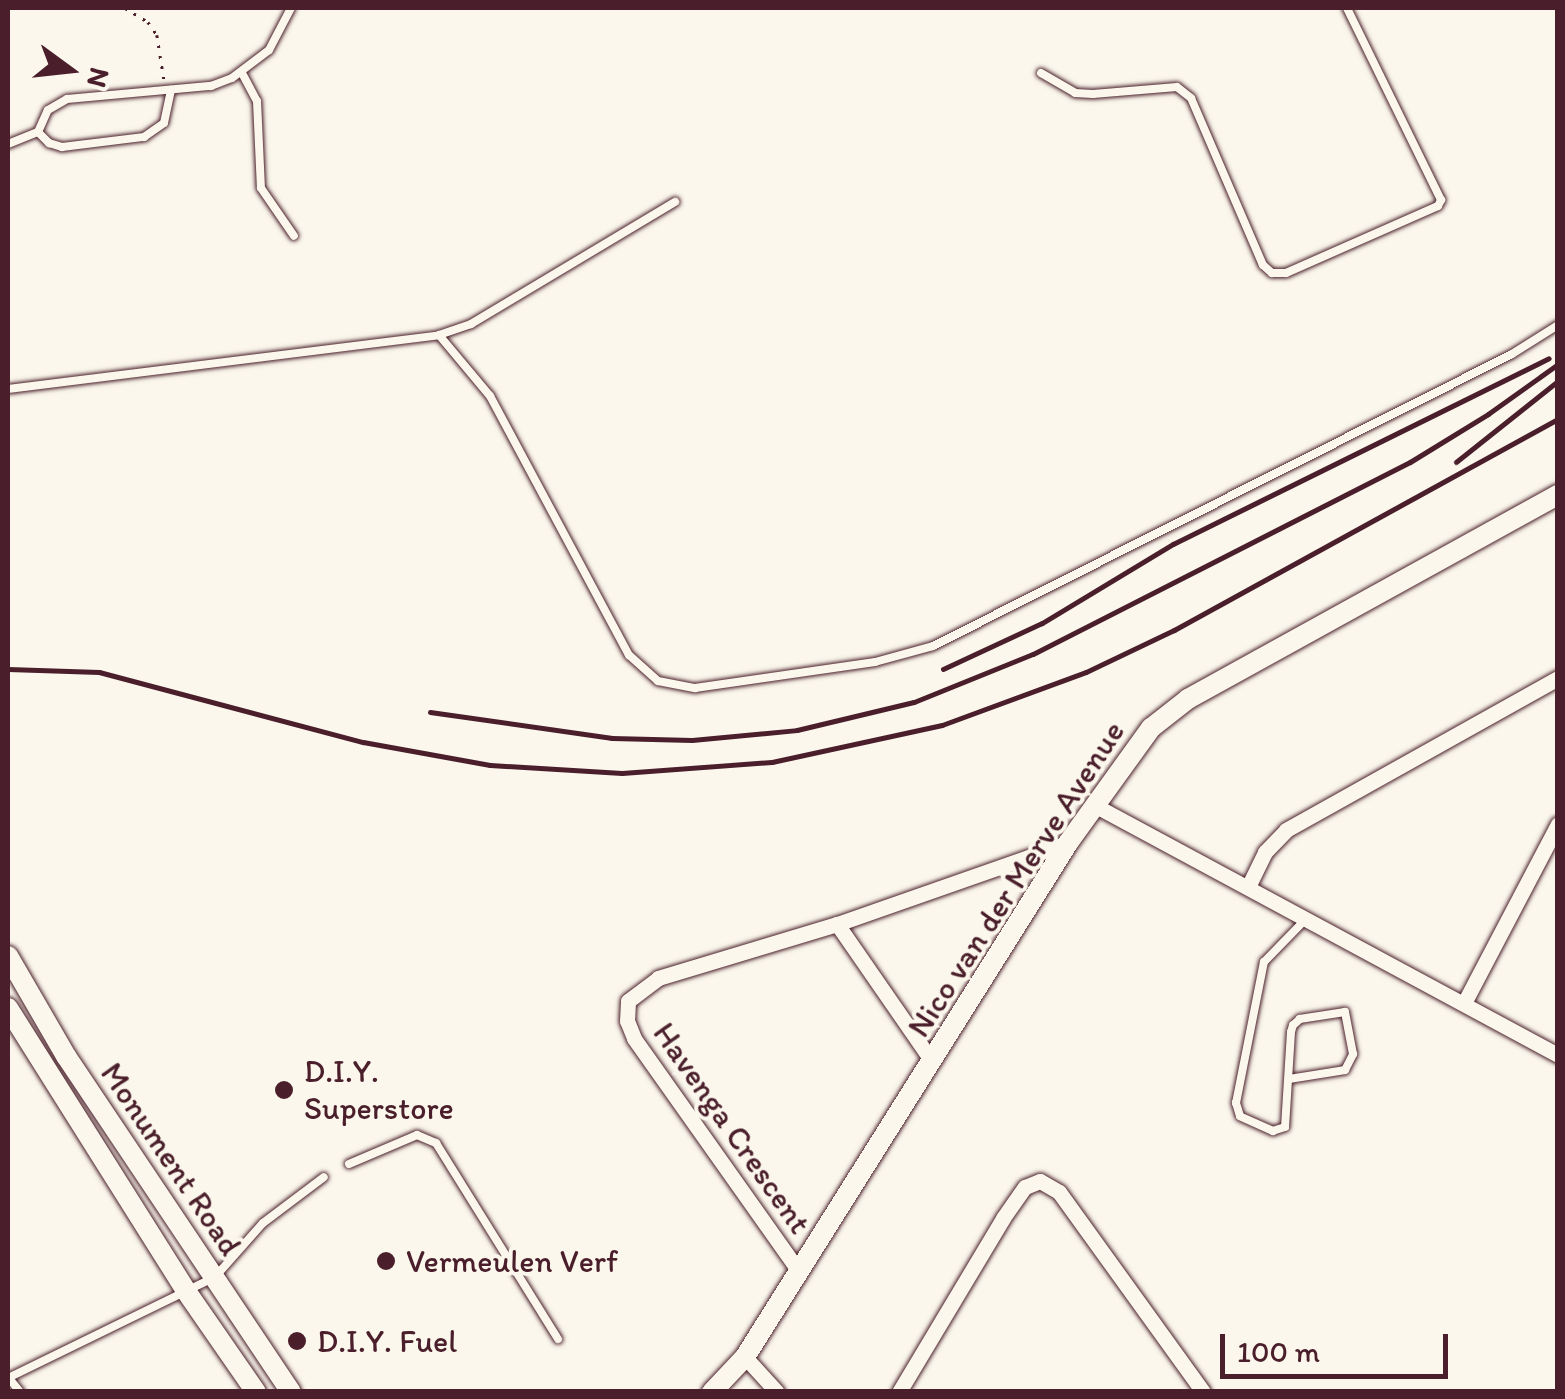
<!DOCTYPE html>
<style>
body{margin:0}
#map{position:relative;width:1565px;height:1399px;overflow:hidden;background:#fbf7ec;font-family:Itim,sans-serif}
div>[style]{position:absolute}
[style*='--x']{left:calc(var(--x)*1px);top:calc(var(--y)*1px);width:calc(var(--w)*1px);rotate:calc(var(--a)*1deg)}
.path>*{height:2.5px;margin-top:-1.25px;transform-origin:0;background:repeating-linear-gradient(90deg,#4a1f2b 0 2.5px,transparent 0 10.5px)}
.roads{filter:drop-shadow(0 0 2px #4a1f2b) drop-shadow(0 0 2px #4a1f2b)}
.lane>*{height:8px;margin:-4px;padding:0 4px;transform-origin:4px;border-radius:4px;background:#fbf7ec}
.street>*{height:15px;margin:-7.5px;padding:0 7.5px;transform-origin:7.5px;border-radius:7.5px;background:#fbf7ec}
.secondary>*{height:20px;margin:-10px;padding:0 10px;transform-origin:10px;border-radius:10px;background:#fbf7ec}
.rail>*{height:5px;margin:-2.5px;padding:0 2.5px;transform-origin:2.5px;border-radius:2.5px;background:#4a1f2b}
.dots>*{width:28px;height:28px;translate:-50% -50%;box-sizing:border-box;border:5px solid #fbf7ec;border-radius:50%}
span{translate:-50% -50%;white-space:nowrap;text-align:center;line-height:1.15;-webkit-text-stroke:8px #fbf7ec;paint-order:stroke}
.street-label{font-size:32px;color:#4a1f2b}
.poi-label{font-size:32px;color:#4a1f2b}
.left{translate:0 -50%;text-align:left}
.frame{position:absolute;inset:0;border:10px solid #4a1f2b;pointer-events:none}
.north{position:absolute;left:20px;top:20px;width:100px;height:100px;-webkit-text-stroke:8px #fbf7ec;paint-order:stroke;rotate:105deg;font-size:28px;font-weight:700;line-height:40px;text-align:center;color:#4a1f2b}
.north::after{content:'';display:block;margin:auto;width:35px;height:45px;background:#4a1f2b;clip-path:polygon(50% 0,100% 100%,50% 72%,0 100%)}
.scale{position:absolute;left:1220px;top:1334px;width:228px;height:45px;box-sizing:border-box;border:5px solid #4a1f2b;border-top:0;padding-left:12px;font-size:30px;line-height:35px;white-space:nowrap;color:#4a1f2b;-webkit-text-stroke:8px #fbf7ec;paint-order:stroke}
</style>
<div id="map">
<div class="path">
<div style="--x:125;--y:8;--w:27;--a:31"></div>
<div style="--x:148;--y:22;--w:16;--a:55"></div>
<div style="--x:157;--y:35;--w:45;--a:81"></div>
</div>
<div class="roads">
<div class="lane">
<div style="--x:242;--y:73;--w:32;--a:62"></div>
<div style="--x:257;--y:101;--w:87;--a:87.4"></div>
<div style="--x:261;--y:188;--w:58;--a:55.5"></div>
<div style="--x:1041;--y:73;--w:39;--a:30"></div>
<div style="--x:1075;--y:93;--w:18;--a:3"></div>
<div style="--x:1093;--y:94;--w:84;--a:-4.8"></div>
<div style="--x:1177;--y:87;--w:18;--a:38"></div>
<div style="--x:1191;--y:98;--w:182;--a:66.7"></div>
<div style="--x:1263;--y:265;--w:12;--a:42"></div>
<div style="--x:1272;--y:273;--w:14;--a:0"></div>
<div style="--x:1286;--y:273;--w:166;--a:-23.8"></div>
<div style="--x:1438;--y:206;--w:7;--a:-63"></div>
<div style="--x:1441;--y:200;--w:214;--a:-116.1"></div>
<div style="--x:38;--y:132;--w:16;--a:45"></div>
<div style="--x:49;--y:143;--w:14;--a:17"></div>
<div style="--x:62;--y:147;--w:83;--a:-7"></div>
<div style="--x:144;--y:137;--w:24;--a:-35"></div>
<div style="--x:164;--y:123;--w:34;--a:-78"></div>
<div style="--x:8;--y:144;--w:32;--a:-22"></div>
<div style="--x:38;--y:132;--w:24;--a:-66"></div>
<div style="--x:48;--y:110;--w:22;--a:-30"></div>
<div style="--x:67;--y:99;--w:145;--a:-5.2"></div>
<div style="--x:211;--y:86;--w:22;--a:-21"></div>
<div style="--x:232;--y:78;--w:46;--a:-37.1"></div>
<div style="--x:269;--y:50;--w:47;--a:-62.4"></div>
<div style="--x:439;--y:335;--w:80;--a:50.1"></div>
<div style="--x:490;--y:396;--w:294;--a:61.8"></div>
<div style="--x:629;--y:655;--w:39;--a:42"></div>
<div style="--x:658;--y:681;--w:38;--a:11"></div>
<div style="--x:695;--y:688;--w:182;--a:-8.2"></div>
<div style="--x:875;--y:662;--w:60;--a:-15.4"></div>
<div style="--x:933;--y:646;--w:648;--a:-26.76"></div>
<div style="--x:1512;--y:354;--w:54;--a:-32.2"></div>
<div style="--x:8;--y:389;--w:434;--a:-7.1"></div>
<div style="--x:439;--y:335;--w:34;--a:-19"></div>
<div style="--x:471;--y:324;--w:238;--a:-30.9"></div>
<div style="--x:1289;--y:1079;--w:57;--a:-9.1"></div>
<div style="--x:1345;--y:1070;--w:18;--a:-63"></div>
<div style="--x:1353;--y:1054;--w:43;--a:-100.8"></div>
<div style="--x:1345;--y:1012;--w:46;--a:171.2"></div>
<div style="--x:1300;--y:1019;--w:9;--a:139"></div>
<div style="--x:1293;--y:1025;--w:7;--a:106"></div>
<div style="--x:1291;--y:1032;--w:95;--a:93.6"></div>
<div style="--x:1285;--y:1127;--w:13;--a:162"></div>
<div style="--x:1273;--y:1131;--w:36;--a:-156"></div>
<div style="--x:1240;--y:1116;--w:14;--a:-107"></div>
<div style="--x:1236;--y:1103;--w:144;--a:-78.8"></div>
<div style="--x:1264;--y:962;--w:60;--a:-45.7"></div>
<div style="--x:349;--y:1164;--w:74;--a:-23.1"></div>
<div style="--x:417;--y:1135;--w:21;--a:23"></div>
<div style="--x:436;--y:1143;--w:231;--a:58.1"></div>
<div style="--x:8;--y:1377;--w:19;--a:51"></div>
<div style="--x:8;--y:1378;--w:230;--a:-26"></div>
<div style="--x:215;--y:1277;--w:72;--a:-48.4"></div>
<div style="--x:263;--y:1223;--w:76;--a:-37"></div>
</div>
<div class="street">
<div style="--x:1094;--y:805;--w:527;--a:28.32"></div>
<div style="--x:1248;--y:887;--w:39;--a:-64"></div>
<div style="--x:1265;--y:852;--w:30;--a:-46"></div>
<div style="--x:1286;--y:830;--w:312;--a:-29.2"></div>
<div style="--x:837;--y:924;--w:245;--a:-19.3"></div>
<div style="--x:1464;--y:1003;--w:202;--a:-62.3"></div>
<div style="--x:798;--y:1270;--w:284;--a:-125.3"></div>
<div style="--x:634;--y:1038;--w:18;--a:-112"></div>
<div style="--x:627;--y:1021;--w:20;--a:-87"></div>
<div style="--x:628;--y:1001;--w:38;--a:-37"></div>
<div style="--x:658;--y:978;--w:187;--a:-16.8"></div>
<div style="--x:837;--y:924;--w:167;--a:55.3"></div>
<div style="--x:745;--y:1357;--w:47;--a:47.6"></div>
<div style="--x:899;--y:1392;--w:203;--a:-59.1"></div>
<div style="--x:1003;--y:1218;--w:38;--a:-55"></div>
<div style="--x:1025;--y:1187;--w:16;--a:-22"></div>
<div style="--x:1040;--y:1181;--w:22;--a:30"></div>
<div style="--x:1059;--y:1192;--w:246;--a:54.2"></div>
</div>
<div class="secondary">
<div style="--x:8;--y:956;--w:116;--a:59.9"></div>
<div style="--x:66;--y:1056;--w:404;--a:56.2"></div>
<div style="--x:8;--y:1008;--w:334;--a:57.8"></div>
<div style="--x:186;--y:1291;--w:123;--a:55.3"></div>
<div style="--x:712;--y:1392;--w:48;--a:-46.7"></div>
<div style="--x:745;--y:1357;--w:607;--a:-57.85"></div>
<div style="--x:1068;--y:843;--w:142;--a:-54.2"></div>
<div style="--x:1151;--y:728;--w:47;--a:-38.1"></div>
<div style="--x:1188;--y:699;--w:423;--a:-28.9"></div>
</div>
</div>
<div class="rail">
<div style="--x:1456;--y:462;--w:130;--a:-38.5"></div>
<div style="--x:8;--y:669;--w:91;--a:1.9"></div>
<div style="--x:99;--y:672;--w:273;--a:14.9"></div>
<div style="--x:363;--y:742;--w:129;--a:10.3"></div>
<div style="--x:490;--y:765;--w:132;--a:3.5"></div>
<div style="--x:622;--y:773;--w:150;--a:-4.2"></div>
<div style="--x:772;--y:762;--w:174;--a:-12.3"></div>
<div style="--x:942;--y:725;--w:153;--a:-20.2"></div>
<div style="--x:1086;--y:672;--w:98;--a:-25.5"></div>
<div style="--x:1174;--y:630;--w:438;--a:-28.8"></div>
<div style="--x:943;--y:669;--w:109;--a:-24.9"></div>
<div style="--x:1042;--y:623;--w:153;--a:-31.1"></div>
<div style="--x:1173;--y:544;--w:419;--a:-26.3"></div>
<div style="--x:430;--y:712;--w:184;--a:8.1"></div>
<div style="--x:612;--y:738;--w:80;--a:1.4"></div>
<div style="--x:692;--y:740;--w:105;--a:-5.4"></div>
<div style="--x:797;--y:730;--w:120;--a:-13.5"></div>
<div style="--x:914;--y:702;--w:128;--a:-22"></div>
<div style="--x:1033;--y:654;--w:423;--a:-27"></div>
<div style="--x:1410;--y:462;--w:92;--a:-31.6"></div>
<div style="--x:1488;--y:414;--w:86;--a:-35.5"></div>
</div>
<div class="dots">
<div style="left:284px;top:1090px;background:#4a1f2b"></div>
<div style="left:386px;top:1261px;background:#4a1f2b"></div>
<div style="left:297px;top:1341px;background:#4a1f2b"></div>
</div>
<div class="street-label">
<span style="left:1016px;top:879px;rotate:-57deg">Nico van der Merve Avenue</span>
<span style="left:732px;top:1128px;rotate:55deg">Havenga Crescent</span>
<span style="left:171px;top:1159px;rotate:56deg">Monument Road</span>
</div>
<div class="poi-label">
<span class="left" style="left:304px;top:1090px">D.I.Y.<br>Superstore</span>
<span class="left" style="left:406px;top:1261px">Vermeulen Verf</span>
<span class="left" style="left:317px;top:1341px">D.I.Y. Fuel</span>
</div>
<div class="frame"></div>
<div class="north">N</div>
<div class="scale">100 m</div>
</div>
